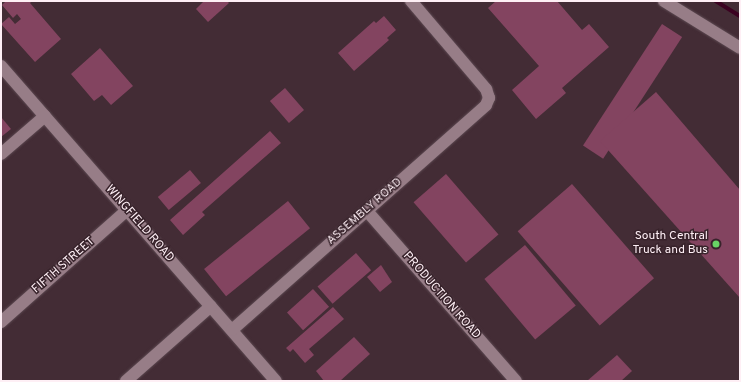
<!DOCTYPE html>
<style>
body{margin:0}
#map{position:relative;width:741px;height:382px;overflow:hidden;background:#432c35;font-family:Overpass,sans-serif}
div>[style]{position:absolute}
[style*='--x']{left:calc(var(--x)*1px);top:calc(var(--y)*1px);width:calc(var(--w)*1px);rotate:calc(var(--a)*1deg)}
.stream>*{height:3.5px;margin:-1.75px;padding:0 1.75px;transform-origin:1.75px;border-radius:1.75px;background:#3b0221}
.building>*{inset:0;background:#834460;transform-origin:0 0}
.roads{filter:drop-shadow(0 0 1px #5c4951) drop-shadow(0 0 1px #5c4951)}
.minor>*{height:12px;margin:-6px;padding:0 6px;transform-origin:6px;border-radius:6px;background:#977d87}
.dots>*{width:11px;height:11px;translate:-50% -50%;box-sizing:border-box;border:2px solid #38232b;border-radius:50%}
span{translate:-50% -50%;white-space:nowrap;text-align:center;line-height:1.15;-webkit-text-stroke:3px #38232b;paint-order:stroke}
.street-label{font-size:12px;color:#feeff5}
.poi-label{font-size:12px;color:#feeff5}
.right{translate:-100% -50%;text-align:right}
.frame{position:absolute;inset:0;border:2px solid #feeff5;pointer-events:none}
</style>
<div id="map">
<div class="stream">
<div style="--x:716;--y:1;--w:28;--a:32"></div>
</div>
<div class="building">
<div style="clip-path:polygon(6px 1px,32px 1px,30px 3px,61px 39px,35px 62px,1px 24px,9px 17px,15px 24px,21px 19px,17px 14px,13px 18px,2px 5px)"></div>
<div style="clip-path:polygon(204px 1px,227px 1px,229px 3px,208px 22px,196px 9px)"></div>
<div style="clip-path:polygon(496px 1px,557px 1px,582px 30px,589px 24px,609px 47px,562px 88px,566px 93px,536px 119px,512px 90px,539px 66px,488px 8px)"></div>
<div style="clip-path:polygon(384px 16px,396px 30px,387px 38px,389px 40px,354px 71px,338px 53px,374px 21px,376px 23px)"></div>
<div style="left:662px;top:24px;width:24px;height:145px;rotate:33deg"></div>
<div style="clip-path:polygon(100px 48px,133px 86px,111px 105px,102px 95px,94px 101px,71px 74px)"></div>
<div style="left:285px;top:88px;width:29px;height:20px;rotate:49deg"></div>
<div style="clip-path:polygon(656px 92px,740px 190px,740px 298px,600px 141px)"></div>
<div style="clip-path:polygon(1px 117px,11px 129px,1px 137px)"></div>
<div style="clip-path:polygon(270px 131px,281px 143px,202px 212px,205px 215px,183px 235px,170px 220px)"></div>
<div style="left:190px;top:170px;width:17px;height:42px;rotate:50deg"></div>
<div style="left:446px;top:174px;width:80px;height:43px;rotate:49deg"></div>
<div style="left:572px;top:184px;width:125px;height:72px;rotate:49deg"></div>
<div style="left:288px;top:201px;width:35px;height:108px;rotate:51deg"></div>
<div style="left:525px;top:245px;width:79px;height:53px;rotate:50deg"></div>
<div style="left:356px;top:253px;width:23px;height:51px;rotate:49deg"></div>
<div style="clip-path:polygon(381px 265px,392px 282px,380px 292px,367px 277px)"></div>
<div style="left:313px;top:289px;width:24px;height:35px;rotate:48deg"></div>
<div style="clip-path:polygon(333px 307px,344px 319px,309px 349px,314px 355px,305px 363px,293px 349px,290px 352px,286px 348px)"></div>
<div style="clip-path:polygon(354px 337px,370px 354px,340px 381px,324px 381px,316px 371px)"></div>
<div style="clip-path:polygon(617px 355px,632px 371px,621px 381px,587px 381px)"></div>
</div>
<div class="roads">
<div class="minor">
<div style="--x:664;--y:1;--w:89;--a:31.7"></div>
<div style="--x:1;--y:66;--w:418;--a:48.9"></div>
<div style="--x:1;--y:154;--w:58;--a:-40.8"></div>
<div style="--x:367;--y:211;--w:226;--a:48.8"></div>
<div style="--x:1;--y:322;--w:169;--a:-41.6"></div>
<div style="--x:232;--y:330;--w:339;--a:-41.5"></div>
<div style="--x:486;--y:105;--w:8;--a:-67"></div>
<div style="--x:489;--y:98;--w:9;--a:-108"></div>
<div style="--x:486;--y:89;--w:116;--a:-130.4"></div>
<div style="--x:126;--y:381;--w:113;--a:-41.4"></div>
</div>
</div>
<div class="dots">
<div style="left:716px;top:244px;background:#68d465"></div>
</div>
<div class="street-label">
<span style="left:365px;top:212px;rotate:-41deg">ASSEMBLY ROAD</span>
<span style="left:139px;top:224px;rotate:49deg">WINGFIELD ROAD</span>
<span style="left:64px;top:266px;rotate:-41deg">FIFTH STREET</span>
<span style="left:441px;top:296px;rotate:49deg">PRODUCTION ROAD</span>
</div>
<div class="poi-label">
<span class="right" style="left:708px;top:244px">South Central<br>Truck and Bus</span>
</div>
<div class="frame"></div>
</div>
